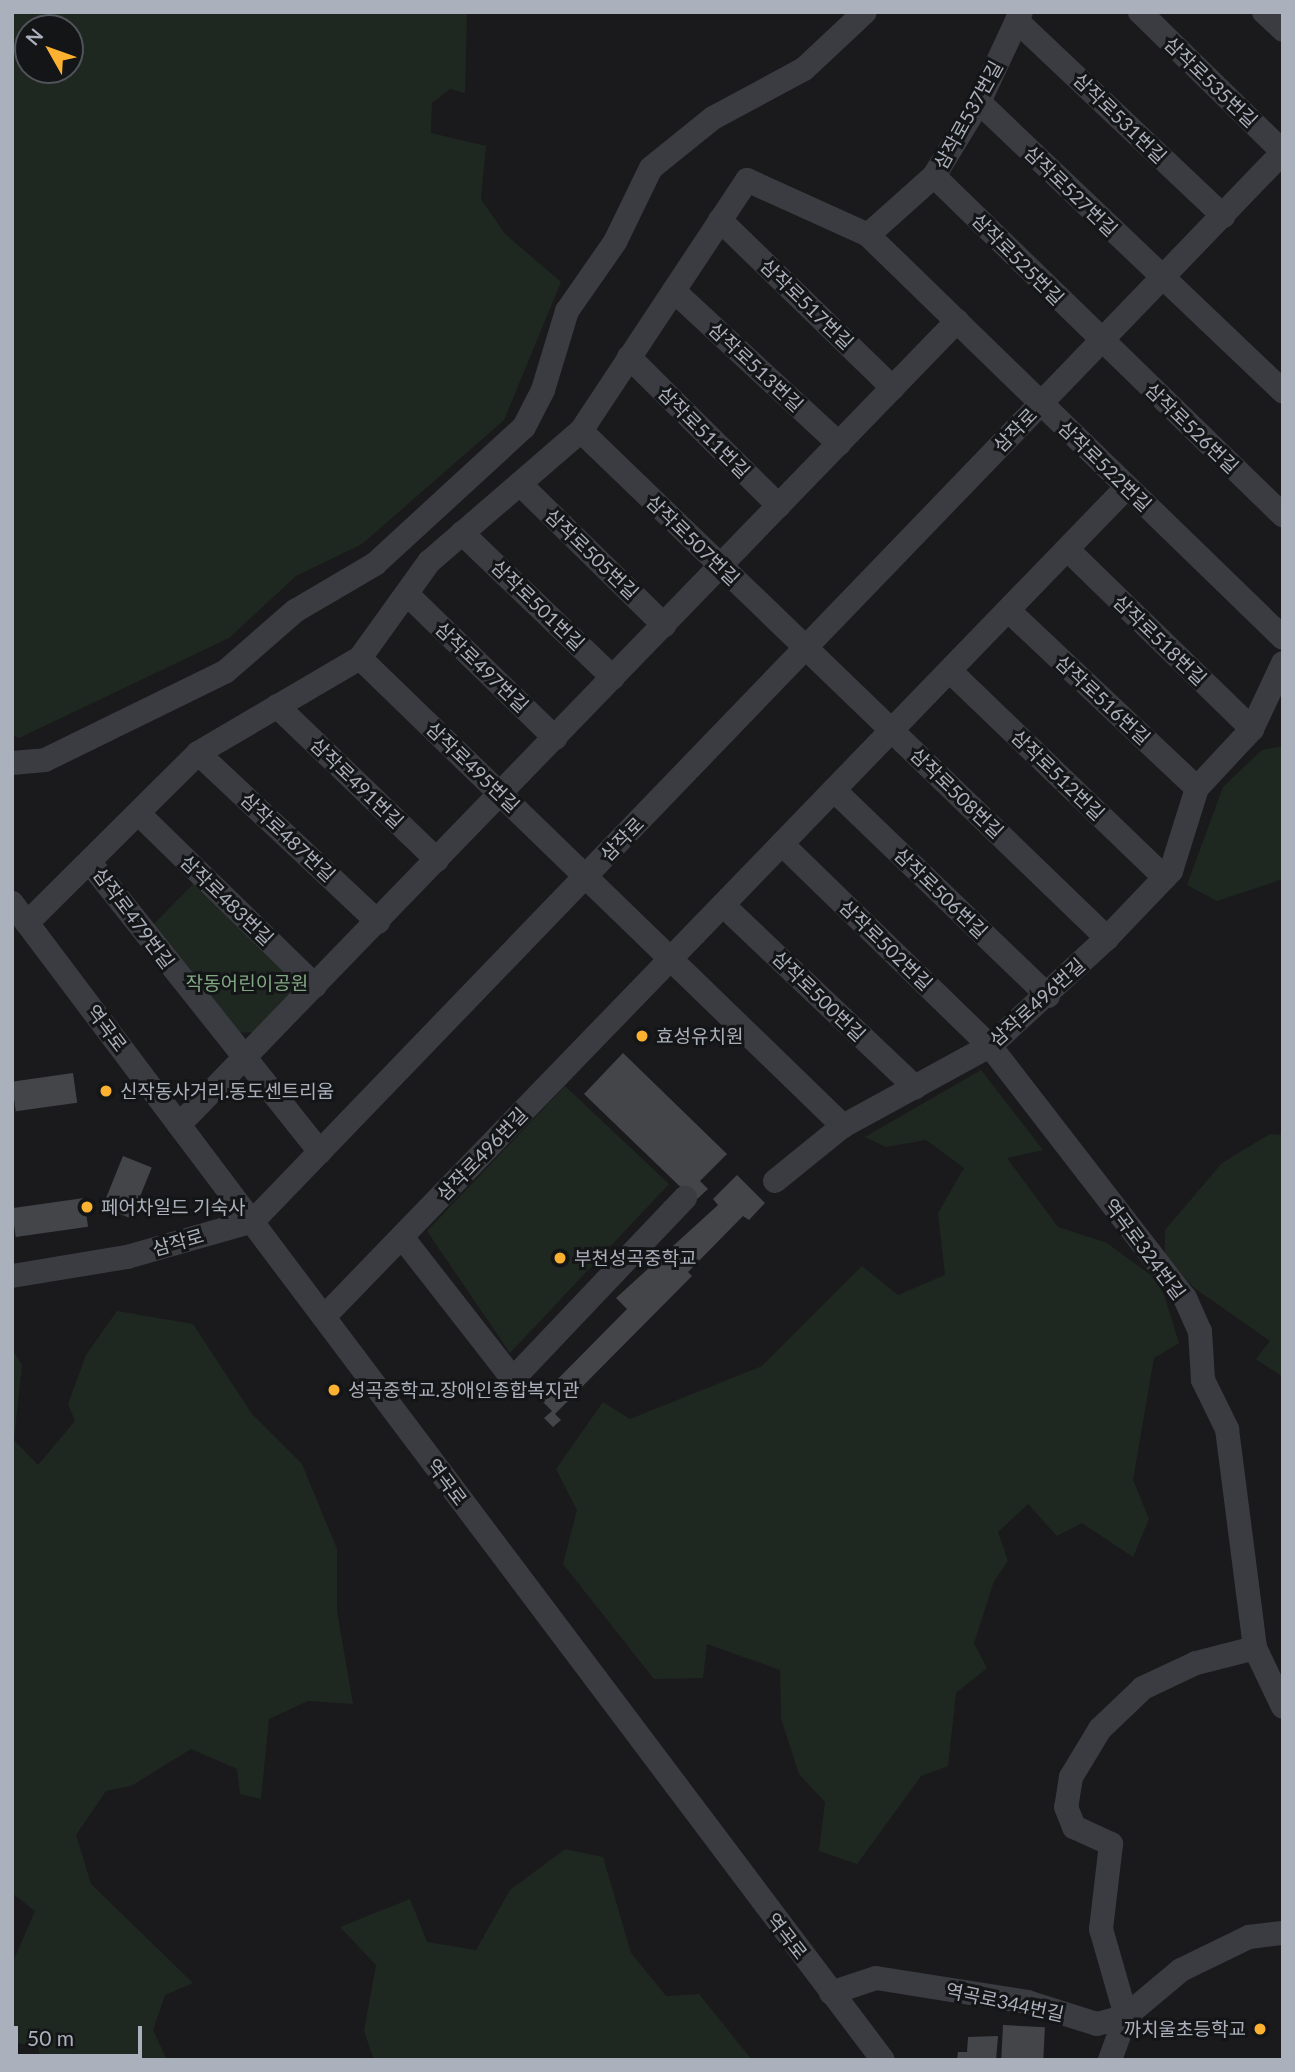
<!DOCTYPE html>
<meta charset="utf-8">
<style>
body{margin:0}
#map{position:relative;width:1295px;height:2072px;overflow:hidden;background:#1a1a1c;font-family:Lato,"Noto Sans KR",sans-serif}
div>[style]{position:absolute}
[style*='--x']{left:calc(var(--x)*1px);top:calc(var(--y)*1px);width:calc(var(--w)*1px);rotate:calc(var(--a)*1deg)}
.green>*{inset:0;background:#1f2820}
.building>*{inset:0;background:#434549;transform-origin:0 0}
.minor>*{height:24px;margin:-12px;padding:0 12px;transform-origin:12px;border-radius:12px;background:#3a3c41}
.dots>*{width:19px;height:19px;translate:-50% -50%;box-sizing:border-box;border:4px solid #141517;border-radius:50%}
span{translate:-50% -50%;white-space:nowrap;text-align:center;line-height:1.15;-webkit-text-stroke:6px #141517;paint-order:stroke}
.street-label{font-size:19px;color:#abb1bc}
.park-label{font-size:19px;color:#82a883}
.poi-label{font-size:19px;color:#abb1bc}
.left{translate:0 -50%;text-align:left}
.right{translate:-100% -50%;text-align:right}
.frame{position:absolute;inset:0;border:14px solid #abb1bc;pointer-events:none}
.north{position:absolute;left:14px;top:14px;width:70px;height:70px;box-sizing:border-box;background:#141517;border:2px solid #505359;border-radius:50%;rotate:310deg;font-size:19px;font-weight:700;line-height:28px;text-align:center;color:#abb1bc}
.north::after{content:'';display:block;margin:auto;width:24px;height:32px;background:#fdb131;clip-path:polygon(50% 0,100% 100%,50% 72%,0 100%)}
.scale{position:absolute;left:14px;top:2026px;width:128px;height:32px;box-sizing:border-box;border:4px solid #abb1bc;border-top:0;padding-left:9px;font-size:21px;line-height:24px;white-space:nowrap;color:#abb1bc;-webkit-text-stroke:5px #141517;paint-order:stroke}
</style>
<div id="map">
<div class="green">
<div style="clip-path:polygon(evenodd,12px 12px,467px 12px,465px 93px,450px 89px,432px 103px,431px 133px,486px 146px,481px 199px,505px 234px,561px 282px,504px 420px,362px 544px,296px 576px,229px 638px,19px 738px,12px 735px,12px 12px,70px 28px,70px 70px,28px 70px,28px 28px,70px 28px)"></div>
<div style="clip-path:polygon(1283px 746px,1283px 879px,1217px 901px,1187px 885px,1223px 787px,1262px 750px)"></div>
<div style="clip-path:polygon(200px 877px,289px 964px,301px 994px,264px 1032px,228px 1033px,151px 927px)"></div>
<div style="clip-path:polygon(981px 1070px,1043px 1150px,1007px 1158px,1058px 1227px,1107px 1243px,1160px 1282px,1179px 1343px,1154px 1358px,1133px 1480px,1149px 1519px,1133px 1557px,1082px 1523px,1057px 1536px,1028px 1504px,998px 1532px,1008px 1561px,994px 1581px,974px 1643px,987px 1668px,956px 1693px,948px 1766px,921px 1776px,857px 1864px,819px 1851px,825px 1802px,799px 1774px,781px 1718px,780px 1670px,707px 1644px,703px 1678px,654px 1679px,563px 1564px,577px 1510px,556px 1469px,603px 1402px,630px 1419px,762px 1366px,862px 1266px,898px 1295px,945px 1275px,938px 1213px,964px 1168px,926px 1140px,886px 1147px,865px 1137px)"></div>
<div style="clip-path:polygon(565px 1086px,669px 1184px,510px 1353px,427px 1231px)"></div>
<div style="clip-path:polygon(1270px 1134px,1283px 1135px,1283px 1377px,1256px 1359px,1270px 1341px,1193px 1287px,1165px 1254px,1165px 1230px,1222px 1163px)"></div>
<div style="clip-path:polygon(117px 1311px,193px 1324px,252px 1414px,302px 1464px,337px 1549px,337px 1611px,353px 1704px,308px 1701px,269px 1719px,261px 1799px,240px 1794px,237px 1769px,191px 1749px,131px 1786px,106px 1791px,76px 1835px,91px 1884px,193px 1983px,165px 1995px,153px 2030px,167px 2060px,41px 2060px,38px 2047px,12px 2042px,12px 1964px,35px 1911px,12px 1893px,12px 1349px,22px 1365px,14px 1440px,38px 1465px,75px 1421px,68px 1404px,86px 1355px)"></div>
<div style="clip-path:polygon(565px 1849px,603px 1857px,631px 1953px,666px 1996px,699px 1994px,752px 2060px,374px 2060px,364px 2031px,376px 1965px,340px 1927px,410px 1899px,427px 1942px,476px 1950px,510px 1890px)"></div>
</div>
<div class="building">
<div style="clip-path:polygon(623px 1053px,727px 1154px,700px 1181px,708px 1189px,695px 1201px,584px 1094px)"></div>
<div style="left:73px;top:1073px;width:30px;height:62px;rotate:82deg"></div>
<div style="left:123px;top:1156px;width:31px;height:55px;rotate:22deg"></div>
<div style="clip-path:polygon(737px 1175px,765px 1203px,749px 1220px,743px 1216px,688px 1272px,692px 1276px,555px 1414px,561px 1420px,553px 1427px,544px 1418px,552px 1411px,539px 1398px,627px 1309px,616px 1298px,718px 1205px,713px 1199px)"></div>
<div style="left:84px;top:1198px;width:29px;height:73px;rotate:82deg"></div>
<div style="left:1003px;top:2025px;width:42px;height:35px;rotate:3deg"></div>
<div style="clip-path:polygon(998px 2036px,996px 2060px,957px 2060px,958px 2052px,967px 2052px,968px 2037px)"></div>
</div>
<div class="minor">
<div style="--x:1140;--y:12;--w:200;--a:44.4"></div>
<div style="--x:1264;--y:12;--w:26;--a:43"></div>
<div style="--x:1017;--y:21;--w:284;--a:43.4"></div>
<div style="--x:979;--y:102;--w:420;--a:43.6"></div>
<div style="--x:934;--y:176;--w:487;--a:44.2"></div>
<div style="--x:720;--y:220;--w:241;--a:44.2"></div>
<div style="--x:868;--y:235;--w:89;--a:-41.8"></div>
<div style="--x:934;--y:176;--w:87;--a:-58.7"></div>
<div style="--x:979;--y:102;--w:99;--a:-65"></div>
<div style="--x:674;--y:291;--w:225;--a:42.8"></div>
<div style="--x:629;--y:357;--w:211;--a:44.8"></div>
<div style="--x:581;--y:431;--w:731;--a:43.95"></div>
<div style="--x:520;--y:484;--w:202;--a:44.4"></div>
<div style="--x:462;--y:533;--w:209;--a:43.8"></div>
<div style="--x:1068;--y:550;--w:257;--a:44.2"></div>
<div style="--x:409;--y:596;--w:204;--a:44.2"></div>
<div style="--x:1009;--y:611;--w:258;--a:43.3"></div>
<div style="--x:360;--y:658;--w:673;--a:44.1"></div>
<div style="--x:950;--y:671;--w:298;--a:43.9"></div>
<div style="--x:277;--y:706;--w:222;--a:43.9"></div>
<div style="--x:198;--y:753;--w:247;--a:43.2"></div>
<div style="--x:12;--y:763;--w:33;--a:-5"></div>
<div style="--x:45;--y:760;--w:200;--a:-26.1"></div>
<div style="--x:225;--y:672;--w:93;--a:-41.1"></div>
<div style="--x:295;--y:611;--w:93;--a:-30.4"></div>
<div style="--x:375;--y:564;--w:202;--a:-42.6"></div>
<div style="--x:524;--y:427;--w:42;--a:-62.8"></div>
<div style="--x:543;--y:390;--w:83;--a:-73.1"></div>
<div style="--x:567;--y:311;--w:84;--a:-55.2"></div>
<div style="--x:615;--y:242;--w:82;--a:-64.1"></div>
<div style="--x:651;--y:168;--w:80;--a:-38.9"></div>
<div style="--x:713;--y:118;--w:103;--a:-28.3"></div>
<div style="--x:804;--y:69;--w:83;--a:-43.1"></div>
<div style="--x:834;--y:790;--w:297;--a:43.9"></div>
<div style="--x:139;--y:814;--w:246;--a:44.3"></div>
<div style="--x:782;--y:844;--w:290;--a:44.2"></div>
<div style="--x:990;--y:1046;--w:319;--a:52.3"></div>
<div style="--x:1185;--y:1298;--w:36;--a:66"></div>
<div style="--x:1200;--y:1331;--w:49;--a:86.5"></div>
<div style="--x:1203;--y:1380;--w:55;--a:63.9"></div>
<div style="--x:1227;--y:1429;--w:221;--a:82.7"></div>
<div style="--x:1255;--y:1648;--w:61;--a:165.7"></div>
<div style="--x:1196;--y:1663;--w:59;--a:154.7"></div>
<div style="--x:1143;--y:1688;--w:59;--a:136.4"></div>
<div style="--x:1100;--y:1729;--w:56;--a:121.1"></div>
<div style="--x:1071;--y:1777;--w:30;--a:99"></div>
<div style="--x:1066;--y:1807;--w:22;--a:68"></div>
<div style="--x:1074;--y:1827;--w:41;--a:24.7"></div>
<div style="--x:1111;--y:1844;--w:86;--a:96.7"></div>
<div style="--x:1101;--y:1929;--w:91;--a:74"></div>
<div style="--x:1126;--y:2016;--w:47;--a:110"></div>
<div style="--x:91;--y:864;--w:368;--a:51.5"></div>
<div style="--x:12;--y:903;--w:1448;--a:53.03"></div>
<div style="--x:723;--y:905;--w:265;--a:43.5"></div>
<div style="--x:27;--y:923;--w:241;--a:-44.8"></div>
<div style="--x:198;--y:753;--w:188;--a:-30.4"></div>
<div style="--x:360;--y:658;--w:118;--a:-54.3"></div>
<div style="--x:429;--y:562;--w:201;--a:-40.8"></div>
<div style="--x:581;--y:431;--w:301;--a:-56.5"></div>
<div style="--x:747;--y:180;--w:133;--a:24.4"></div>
<div style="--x:868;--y:235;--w:578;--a:44.16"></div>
<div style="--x:179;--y:1125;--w:1119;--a:-45.94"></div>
<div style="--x:775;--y:1181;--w:87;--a:-39"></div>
<div style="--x:843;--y:1126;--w:167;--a:-28.6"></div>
<div style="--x:990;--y:1046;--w:159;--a:-42.7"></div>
<div style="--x:1107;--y:938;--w:93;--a:-46.3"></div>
<div style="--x:1171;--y:871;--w:87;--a:-72.6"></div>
<div style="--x:1197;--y:788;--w:81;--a:-47"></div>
<div style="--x:1252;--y:729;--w:73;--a:-64.8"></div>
<div style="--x:402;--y:1237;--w:180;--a:52"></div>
<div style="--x:513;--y:1379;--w:250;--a:-46.5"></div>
<div style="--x:12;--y:1276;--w:117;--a:-9.4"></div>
<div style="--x:127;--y:1257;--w:131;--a:-15.9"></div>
<div style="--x:253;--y:1221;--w:1484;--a:-46.06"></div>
<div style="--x:324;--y:1317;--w:1155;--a:-45.95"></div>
<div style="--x:1255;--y:1648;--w:65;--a:64.6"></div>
<div style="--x:831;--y:1993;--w:47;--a:-18.4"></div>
<div style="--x:876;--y:1978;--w:153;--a:9"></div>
<div style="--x:1027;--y:2002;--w:73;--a:17.4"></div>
<div style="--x:1097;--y:2024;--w:30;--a:-15"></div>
<div style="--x:1126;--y:2016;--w:72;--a:-39.9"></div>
<div style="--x:1181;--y:1970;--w:76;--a:-25.9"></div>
<div style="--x:1249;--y:1937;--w:34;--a:-7"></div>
</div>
<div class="dots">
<div style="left:642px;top:1036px;background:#fdb131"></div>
<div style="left:106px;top:1091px;background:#fdb131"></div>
<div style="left:87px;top:1207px;background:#fdb131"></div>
<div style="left:560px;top:1258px;background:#fdb131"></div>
<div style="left:334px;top:1390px;background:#fdb131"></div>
<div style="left:1260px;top:2029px;background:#fdb131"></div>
</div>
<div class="street-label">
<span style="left:1211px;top:82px;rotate:44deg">삼작로535번길</span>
<span style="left:968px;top:115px;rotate:-61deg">삼작로537번길</span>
<span style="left:1120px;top:118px;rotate:44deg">삼작로531번길</span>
<span style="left:1071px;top:191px;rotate:44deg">삼작로527번길</span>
<span style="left:1018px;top:259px;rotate:45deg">삼작로525번길</span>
<span style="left:807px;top:304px;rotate:44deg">삼작로517번길</span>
<span style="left:756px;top:367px;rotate:43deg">삼작로513번길</span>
<span style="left:1192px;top:428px;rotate:44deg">삼작로526번길</span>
<span style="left:1015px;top:430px;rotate:-46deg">삼작로</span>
<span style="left:704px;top:432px;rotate:45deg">삼작로511번길</span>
<span style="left:1105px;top:466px;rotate:44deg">삼작로522번길</span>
<span style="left:693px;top:540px;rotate:44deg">삼작로507번길</span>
<span style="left:592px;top:554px;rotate:44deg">삼작로505번길</span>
<span style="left:538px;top:605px;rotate:44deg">삼작로501번길</span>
<span style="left:1160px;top:640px;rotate:44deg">삼작로518번길</span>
<span style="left:482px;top:667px;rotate:44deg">삼작로497번길</span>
<span style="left:1103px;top:700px;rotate:43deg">삼작로516번길</span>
<span style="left:473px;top:767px;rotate:44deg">삼작로495번길</span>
<span style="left:1058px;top:775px;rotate:44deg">삼작로512번길</span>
<span style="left:357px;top:783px;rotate:44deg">삼작로491번길</span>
<span style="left:957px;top:793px;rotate:44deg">삼작로508번길</span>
<span style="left:288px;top:837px;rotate:43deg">삼작로487번길</span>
<span style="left:622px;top:839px;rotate:-46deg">삼작로</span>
<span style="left:941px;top:893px;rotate:44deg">삼작로506번길</span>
<span style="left:227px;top:900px;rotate:44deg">삼작로483번길</span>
<span style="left:134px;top:918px;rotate:53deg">삼작로479번길</span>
<span style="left:886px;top:945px;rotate:44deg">삼작로502번길</span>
<span style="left:819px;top:996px;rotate:44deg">삼작로500번길</span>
<span style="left:1037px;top:1002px;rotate:-42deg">삼작로496번길</span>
<span style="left:107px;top:1028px;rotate:53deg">역곡로</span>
<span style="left:482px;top:1154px;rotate:-46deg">삼작로496번길</span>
<span style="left:178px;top:1242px;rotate:-16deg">삼작로</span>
<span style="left:1145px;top:1249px;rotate:53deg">역곡로324번길</span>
<span style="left:447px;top:1482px;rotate:53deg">역곡로</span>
<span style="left:787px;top:1936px;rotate:52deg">역곡로</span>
<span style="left:1005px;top:2002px;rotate:12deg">역곡로344번길</span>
</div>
<div class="park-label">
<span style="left:247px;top:983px">작동어린이공원</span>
</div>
<div class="poi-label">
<span class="left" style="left:656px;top:1036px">효성유치원</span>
<span class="left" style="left:120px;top:1091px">신작동사거리.동도센트리움</span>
<span class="left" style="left:101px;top:1207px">페어차일드 기숙사</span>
<span class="left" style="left:574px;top:1258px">부천성곡중학교</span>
<span class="left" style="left:348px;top:1390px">성곡중학교.장애인종합복지관</span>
<span class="right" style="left:1246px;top:2029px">까치울초등학교</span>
</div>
<div class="frame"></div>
<div class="north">N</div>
<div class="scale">50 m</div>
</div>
